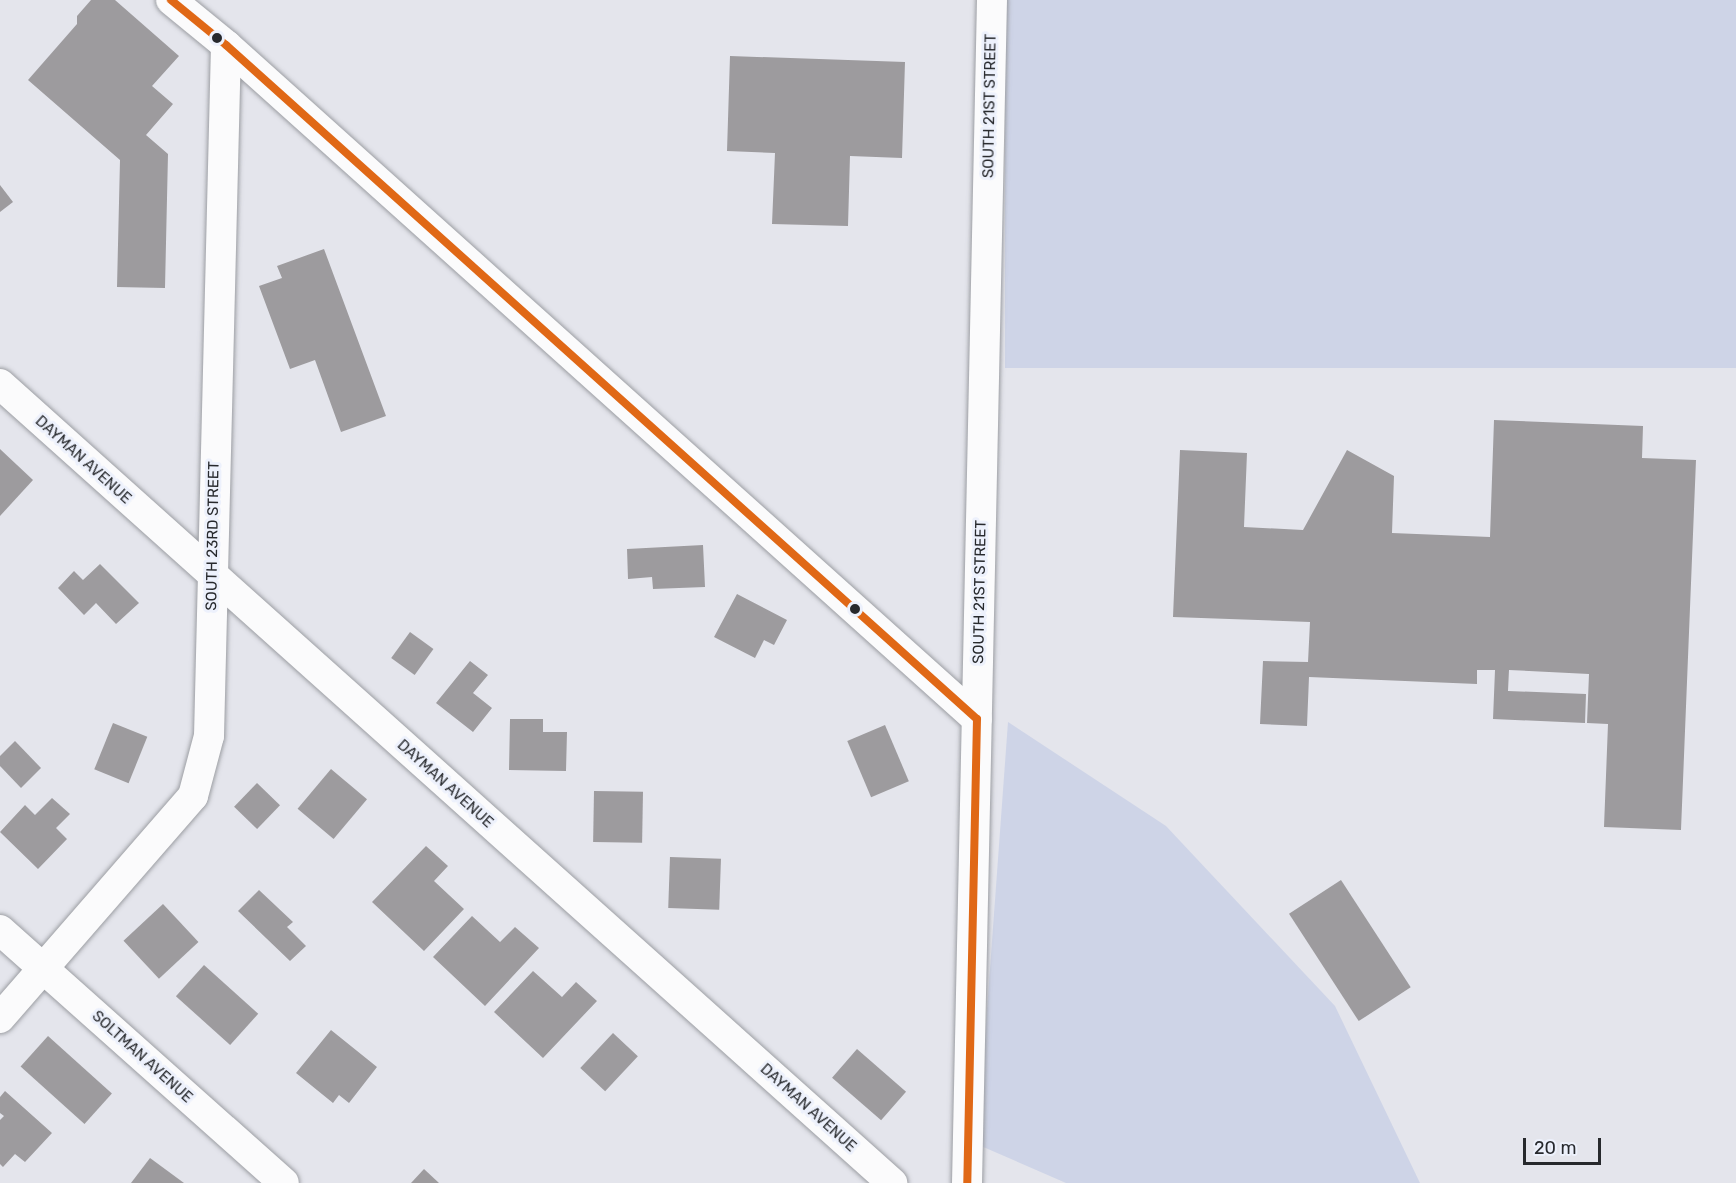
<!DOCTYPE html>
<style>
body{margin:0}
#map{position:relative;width:1736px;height:1183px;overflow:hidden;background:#e4e5ec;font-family:Rubik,sans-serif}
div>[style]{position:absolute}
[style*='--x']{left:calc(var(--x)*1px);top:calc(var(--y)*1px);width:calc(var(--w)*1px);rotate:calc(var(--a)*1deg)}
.green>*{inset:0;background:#ced4e7;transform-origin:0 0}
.building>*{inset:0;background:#9d9b9e;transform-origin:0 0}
.roads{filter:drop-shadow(0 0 2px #9c9ea3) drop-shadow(0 0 2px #9c9ea3)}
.street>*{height:30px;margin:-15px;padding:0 15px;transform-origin:15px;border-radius:15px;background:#fbfbfc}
.bus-1>*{height:8px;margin:-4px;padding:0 4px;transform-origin:4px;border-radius:4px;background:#e06816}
.dots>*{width:16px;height:16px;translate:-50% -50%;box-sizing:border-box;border:3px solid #edf1fc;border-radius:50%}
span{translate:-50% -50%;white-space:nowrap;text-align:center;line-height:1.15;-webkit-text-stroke:6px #edf1fc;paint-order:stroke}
.street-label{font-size:15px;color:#27292d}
.scale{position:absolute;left:1523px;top:1138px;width:78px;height:27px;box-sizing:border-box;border:3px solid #27292d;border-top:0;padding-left:8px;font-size:18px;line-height:21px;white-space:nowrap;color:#27292d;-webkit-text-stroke:4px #edf1fc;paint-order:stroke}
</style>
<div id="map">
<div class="green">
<div style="left:1005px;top:0;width:731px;height:368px"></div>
<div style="clip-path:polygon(1008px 722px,1166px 826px,1335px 1006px,1420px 1183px,1066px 1183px,981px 1146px,983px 1065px)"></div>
</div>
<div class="building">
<div style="clip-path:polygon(91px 0,115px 0,179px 56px,152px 86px,173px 104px,146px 135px,168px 154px,165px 288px,117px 287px,120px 160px,28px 80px,77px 24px,77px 16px)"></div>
<div style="clip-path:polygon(730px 56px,905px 62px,902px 158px,850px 156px,848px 226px,772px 224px,775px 153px,727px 151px)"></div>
<div style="clip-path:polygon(0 185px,13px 202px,0 212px)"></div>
<div style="clip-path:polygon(324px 249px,386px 416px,341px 432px,315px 360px,290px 369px,259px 286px,282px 278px,277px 266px)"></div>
<div style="clip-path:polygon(1494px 420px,1643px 426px,1642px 458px,1696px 460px,1681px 830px,1604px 827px,1608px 724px,1587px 723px,1589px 674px,1509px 670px,1508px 691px,1586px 694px,1585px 723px,1493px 719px,1495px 670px,1477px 670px,1477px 684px,1309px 677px,1307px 726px,1260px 724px,1263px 661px,1308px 662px,1310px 622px,1173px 617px,1180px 450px,1247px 453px,1244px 527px,1303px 530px,1347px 450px,1394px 476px,1392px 533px,1490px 537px)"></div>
<div style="clip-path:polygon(0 449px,33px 480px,0 516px)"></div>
<div style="clip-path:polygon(703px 545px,705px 587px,653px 589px,652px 577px,628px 579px,627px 549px)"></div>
<div style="clip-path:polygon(100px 564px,139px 603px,116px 624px,96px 603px,84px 615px,58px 588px,74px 571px,83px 580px)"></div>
<div style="clip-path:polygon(737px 594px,787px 620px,774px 645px,764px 640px,755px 658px,714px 637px)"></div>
<div style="left:410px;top:632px;width:29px;height:32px;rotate:36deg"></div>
<div style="clip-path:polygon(470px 661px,488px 675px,473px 693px,492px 708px,473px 732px,436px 703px)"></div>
<div style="clip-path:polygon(510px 719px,543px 719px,543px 732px,567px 732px,566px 771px,509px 770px)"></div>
<div style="left:113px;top:723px;width:37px;height:50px;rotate:22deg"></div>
<div style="left:885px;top:725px;width:61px;height:41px;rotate:67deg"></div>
<div style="clip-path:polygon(15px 741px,41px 768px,21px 788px,0 766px,0 756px)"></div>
<div style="left:331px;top:769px;width:47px;height:52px;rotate:40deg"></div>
<div style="left:257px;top:783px;width:32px;height:33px;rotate:44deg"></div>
<div style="left:594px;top:791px;width:49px;height:51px;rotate:1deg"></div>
<div style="clip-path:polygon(52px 798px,70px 814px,56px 828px,67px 839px,38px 869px,0 832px,25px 805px,35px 815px)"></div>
<div style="clip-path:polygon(426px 846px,448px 866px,434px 881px,464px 909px,424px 951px,372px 902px)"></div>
<div style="left:670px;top:857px;width:51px;height:51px;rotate:2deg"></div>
<div style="left:1341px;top:880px;width:128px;height:62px;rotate:57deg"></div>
<div style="clip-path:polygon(259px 890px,293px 922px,287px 927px,306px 946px,290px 961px,238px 911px)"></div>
<div style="left:163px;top:904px;width:52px;height:54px;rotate:47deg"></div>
<div style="clip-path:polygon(472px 916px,500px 942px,515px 927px,539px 948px,485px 1006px,433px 957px)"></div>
<div style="left:204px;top:965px;width:73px;height:42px;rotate:42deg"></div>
<div style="clip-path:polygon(533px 971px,562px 997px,576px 982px,597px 1001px,543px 1058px,494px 1012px)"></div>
<div style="clip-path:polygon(331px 1030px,377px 1067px,349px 1103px,339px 1095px,333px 1103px,296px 1073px)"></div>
<div style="left:613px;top:1033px;width:34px;height:48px;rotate:43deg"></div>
<div style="left:48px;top:1036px;width:86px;height:41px;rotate:42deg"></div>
<div style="left:857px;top:1049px;width:65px;height:38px;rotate:41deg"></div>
<div style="clip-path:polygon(5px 1091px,52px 1133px,25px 1162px,15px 1154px,3px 1167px,0 1164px,0 1120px,4px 1116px,0 1113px,0 1097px)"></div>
<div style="clip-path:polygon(150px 1158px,184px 1183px,131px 1183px)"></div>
<div style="clip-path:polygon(424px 1169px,439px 1183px,411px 1183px)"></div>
</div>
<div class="roads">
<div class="street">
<div style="--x:171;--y:0;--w:71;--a:39.3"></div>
<div style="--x:226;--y:45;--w:1009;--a:41.91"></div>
<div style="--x:0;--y:384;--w:1198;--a:41.85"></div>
<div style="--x:0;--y:930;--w:380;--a:41.7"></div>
<div style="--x:0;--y:1018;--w:294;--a:-49"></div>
<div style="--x:193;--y:796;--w:62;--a:-75.1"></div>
<div style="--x:209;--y:736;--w:691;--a:-88.59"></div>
<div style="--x:967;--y:1183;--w:1183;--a:-88.79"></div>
</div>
</div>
<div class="bus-1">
<div style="--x:171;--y:0;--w:71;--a:39.3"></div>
<div style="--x:226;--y:45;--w:1009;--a:41.91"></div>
<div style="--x:977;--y:719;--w:464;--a:91.2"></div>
</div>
<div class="dots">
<div style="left:217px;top:38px;background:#27292d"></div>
<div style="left:855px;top:609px;background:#27292d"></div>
</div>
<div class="street-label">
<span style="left:990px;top:106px;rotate:-89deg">SOUTH 21ST STREET</span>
<span style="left:83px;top:460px;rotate:42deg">DAYMAN AVENUE</span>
<span style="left:213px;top:536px;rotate:-89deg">SOUTH 23RD STREET</span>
<span style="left:980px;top:592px;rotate:-89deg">SOUTH 21ST STREET</span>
<span style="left:445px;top:784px;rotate:42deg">DAYMAN AVENUE</span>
<span style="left:142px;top:1057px;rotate:42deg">SOLTMAN AVENUE</span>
<span style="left:808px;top:1108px;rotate:42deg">DAYMAN AVENUE</span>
</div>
<div class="scale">20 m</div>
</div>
